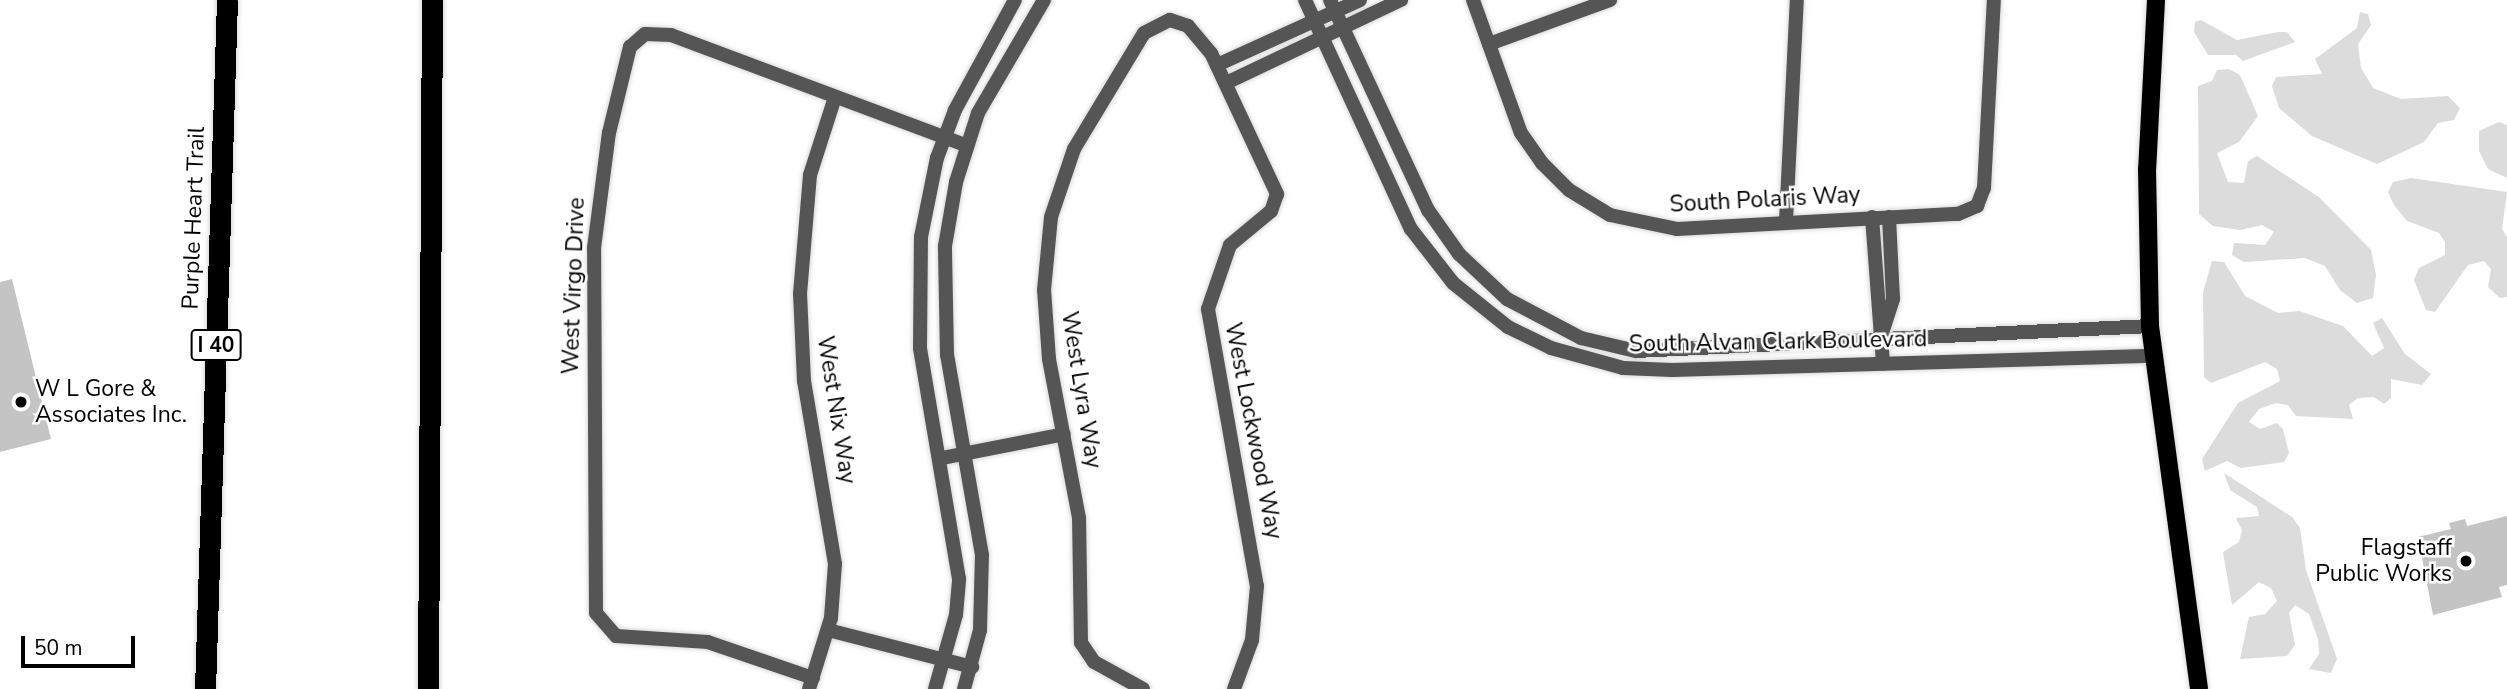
<!DOCTYPE html>
<style>
body{margin:0}
#map{position:relative;width:2507px;height:689px;overflow:hidden;background:#fff;font-family:"Nunito Sans",sans-serif}
div>[style]{position:absolute}
[style*='--x']{left:calc(var(--x)*1px);top:calc(var(--y)*1px);width:calc(var(--w)*1px);rotate:calc(var(--a)*1deg)}
.green>*{inset:0;background:#dcdcdc}
.building>*{inset:0;background:#c4c4c4}
.roads{filter:drop-shadow(0 0 2px #dbdbdb) drop-shadow(0 0 2px #dbdbdb)}
.street>*{height:14px;margin:-7px;padding:0 7px;transform-origin:7px;border-radius:7px;background:#555}
.primary>*{height:18px;margin:-9px;padding:0 9px;transform-origin:9px;border-radius:9px;background:#000}
.highway>*{height:21px;margin:-10.5px;padding:0 10.5px;transform-origin:10.5px;border-radius:10.5px;background:#000}
.dots>*{width:19px;height:19px;translate:-50% -50%;box-sizing:border-box;border:4px solid #fff;border-radius:50%}
span{translate:-50% -50%;white-space:nowrap;text-align:center;line-height:1.15;-webkit-text-stroke:5px #fff;paint-order:stroke}
.shield-label span{padding:2px 5px;background:#fff;border:2px solid;border-radius:5px;-webkit-text-stroke-width:0}
.shield-label{font-size:21px;color:#000;font-weight:700}
.street-label{font-size:23px;color:#000}
.poi-label{font-size:23px;color:#000}
.left{translate:0 -50%;text-align:left}
.right{translate:-100% -50%;text-align:right}
.scale{position:absolute;left:21px;top:636px;width:114px;height:32px;box-sizing:border-box;border:4px solid #000;border-top:0;padding-left:9px;font-size:21px;line-height:24px;white-space:nowrap;color:#000;-webkit-text-stroke:5px #fff;paint-order:stroke}
</style>
<div id="map">
<div class="green">
<div style="clip-path:polygon(2360px 12px,2368px 14px,2371px 25px,2358px 44px,2361px 68px,2373px 88px,2401px 99px,2448px 96px,2460px 108px,2454px 120px,2438px 123px,2424px 142px,2377px 164px,2312px 136px,2279px 108px,2272px 86px,2276px 77px,2322px 74px,2315px 59px,2357px 28px)"></div>
<div style="clip-path:polygon(2201px 20px,2237px 40px,2278px 32px,2287px 32px,2295px 42px,2243px 61px,2236px 55px,2208px 55px,2194px 32px,2195px 22px)"></div>
<div style="clip-path:polygon(2229px 69px,2240px 75px,2258px 116px,2239px 142px,2217px 153px,2228px 182px,2244px 183px,2248px 161px,2257px 156px,2320px 198px,2371px 250px,2376px 275px,2373px 298px,2357px 303px,2340px 290px,2325px 266px,2305px 258px,2244px 262px,2232px 255px,2234px 243px,2265px 245px,2274px 232px,2262px 225px,2240px 230px,2213px 226px,2199px 214px,2198px 86px,2212px 81px,2217px 70px)"></div>
<div style="clip-path:polygon(2499px 122px,2507px 125px,2507px 178px,2488px 169px,2479px 151px,2479px 131px)"></div>
<div style="clip-path:polygon(2411px 178px,2507px 192px,2502px 229px,2507px 237px,2507px 297px,2500px 298px,2488px 287px,2491px 269px,2484px 261px,2468px 265px,2435px 312px,2426px 310px,2414px 280px,2419px 268px,2445px 255px,2445px 242px,2439px 233px,2407px 221px,2394px 205px,2388px 192px,2393px 182px)"></div>
<div style="clip-path:polygon(2212px 261px,2224px 262px,2245px 296px,2278px 313px,2299px 311px,2343px 326px,2372px 356px,2384px 348px,2373px 323px,2382px 318px,2405px 354px,2431px 374px,2422px 385px,2391px 379px,2391px 398px,2384px 404px,2374px 397px,2358px 398px,2349px 405px,2353px 419px,2296px 416px,2288px 405px,2276px 403px,2259px 409px,2249px 422px,2260px 429px,2277px 423px,2283px 429px,2289px 453px,2284px 462px,2241px 468px,2227px 461px,2205px 471px,2202px 459px,2238px 403px,2280px 381px,2277px 369px,2265px 362px,2211px 383px,2204px 377px,2203px 292px)"></div>
<div style="clip-path:polygon(2224px 473px,2292px 517px,2300px 528px,2306px 570px,2337px 659px,2331px 673px,2309px 669px,2319px 654px,2318px 639px,2309px 614px,2295px 605px,2289px 613px,2295px 645px,2287px 656px,2240px 659px,2249px 617px,2265px 614px,2277px 601px,2271px 588px,2259px 582px,2232px 605px,2223px 552px,2239px 542px,2242px 530px,2236px 518px,2259px 516px,2257px 507px,2230px 490px)"></div>
</div>
<div class="building">
<div style="clip-path:polygon(12px 279px,51px 439px,0 452px,0 282px)"></div>
<div style="clip-path:polygon(2507px 516px,2507px 585px,2499px 587px,2502px 597px,2433px 615px,2418px 537px,2451px 529px,2449px 523px,2465px 519px,2467px 526px)"></div>
</div>
<div class="roads">
<div class="street">
<div style="--x:1305;--y:0;--w:252;--a:65.2"></div>
<div style="--x:1411;--y:229;--w:68;--a:52.1"></div>
<div style="--x:1453;--y:283;--w:70;--a:38.7"></div>
<div style="--x:1508;--y:327;--w:48;--a:26"></div>
<div style="--x:1551;--y:348;--w:75;--a:15.5"></div>
<div style="--x:1623;--y:368;--w:49;--a:2.3"></div>
<div style="--x:1672;--y:370;--w:481;--a:-1.7"></div>
<div style="--x:1330;--y:0;--w:232;--a:65"></div>
<div style="--x:1428;--y:210;--w:54;--a:54.8"></div>
<div style="--x:1459;--y:254;--w:66;--a:43.2"></div>
<div style="--x:1507;--y:299;--w:84;--a:27.8"></div>
<div style="--x:1581;--y:338;--w:57;--a:13.3"></div>
<div style="--x:1636;--y:351;--w:515;--a:-2.78"></div>
<div style="--x:1473;--y:0;--w:141;--a:70.2"></div>
<div style="--x:1521;--y:133;--w:37;--a:55"></div>
<div style="--x:1542;--y:163;--w:38;--a:45"></div>
<div style="--x:1569;--y:190;--w:48;--a:31.4"></div>
<div style="--x:1610;--y:215;--w:68;--a:11.8"></div>
<div style="--x:1677;--y:229;--w:281;--a:-3.1"></div>
<div style="--x:1958;--y:214;--w:21;--a:-23"></div>
<div style="--x:1977;--y:206;--w:19;--a:-69"></div>
<div style="--x:1984;--y:188;--w:188;--a:-87"></div>
<div style="--x:1489;--y:44;--w:129;--a:-20"></div>
<div style="--x:1217;--y:65;--w:157;--a:-24.4"></div>
<div style="--x:1226;--y:83;--w:194;--a:-25.4"></div>
<div style="--x:1872;--y:217;--w:147;--a:85.7"></div>
<div style="--x:1786;--y:221;--w:221;--a:-87.2"></div>
<div style="--x:1883;--y:330;--w:33;--a:-72"></div>
<div style="--x:1893;--y:299;--w:82;--a:-92.8"></div>
<div style="--x:942;--y:458;--w:124;--a:-11.1"></div>
<div style="--x:828;--y:630;--w:149;--a:14.4"></div>
<div style="--x:813;--y:678;--w:111;--a:-161.1"></div>
<div style="--x:708;--y:642;--w:92;--a:-176.3"></div>
<div style="--x:616;--y:636;--w:30;--a:-131"></div>
<div style="--x:596;--y:613;--w:365;--a:-90.3"></div>
<div style="--x:594;--y:248;--w:116;--a:-82.6"></div>
<div style="--x:609;--y:133;--w:89;--a:-76.3"></div>
<div style="--x:630;--y:47;--w:20;--a:-41"></div>
<div style="--x:645;--y:34;--w:26;--a:2"></div>
<div style="--x:671;--y:35;--w:314;--a:20.5"></div>
<div style="--x:809;--y:689;--w:74;--a:-72.8"></div>
<div style="--x:831;--y:618;--w:54;--a:-85.8"></div>
<div style="--x:835;--y:564;--w:186;--a:-99.6"></div>
<div style="--x:804;--y:381;--w:87;--a:-92.6"></div>
<div style="--x:800;--y:294;--w:119;--a:-85.2"></div>
<div style="--x:810;--y:175;--w:82;--a:-72.2"></div>
<div style="--x:935;--y:689;--w:77;--a:-74.2"></div>
<div style="--x:956;--y:615;--w:36;--a:-85"></div>
<div style="--x:959;--y:579;--w:234;--a:-99.6"></div>
<div style="--x:920;--y:348;--w:111;--a:-89.5"></div>
<div style="--x:921;--y:237;--w:81;--a:-78.6"></div>
<div style="--x:937;--y:158;--w:51;--a:-69.4"></div>
<div style="--x:955;--y:110;--w:125;--a:-61.4"></div>
<div style="--x:964;--y:689;--w:61;--a:-74.8"></div>
<div style="--x:980;--y:630;--w:75;--a:-88.5"></div>
<div style="--x:982;--y:555;--w:203;--a:-99.9"></div>
<div style="--x:947;--y:355;--w:109;--a:-91.1"></div>
<div style="--x:945;--y:246;--w:65;--a:-80.2"></div>
<div style="--x:956;--y:182;--w:72;--a:-72.3"></div>
<div style="--x:978;--y:113;--w:131;--a:-59.7"></div>
<div style="--x:1143;--y:689;--w:56;--a:-151.1"></div>
<div style="--x:1094;--y:662;--w:23;--a:-124"></div>
<div style="--x:1081;--y:643;--w:125;--a:-90.9"></div>
<div style="--x:1079;--y:518;--w:162;--a:-100.7"></div>
<div style="--x:1049;--y:359;--w:69;--a:-94.1"></div>
<div style="--x:1044;--y:290;--w:73;--a:-84.5"></div>
<div style="--x:1051;--y:217;--w:72;--a:-71.3"></div>
<div style="--x:1074;--y:149;--w:135;--a:-58.9"></div>
<div style="--x:1144;--y:33;--w:29;--a:-27"></div>
<div style="--x:1170;--y:20;--w:19;--a:18"></div>
<div style="--x:1188;--y:26;--w:35;--a:50"></div>
<div style="--x:1211;--y:53;--w:156;--a:64.9"></div>
<div style="--x:1277;--y:194;--w:18;--a:109"></div>
<div style="--x:1271;--y:211;--w:53;--a:140.3"></div>
<div style="--x:1230;--y:245;--w:68;--a:109"></div>
<div style="--x:1208;--y:309;--w:281;--a:80"></div>
<div style="--x:1257;--y:586;--w:54;--a:95.3"></div>
<div style="--x:1252;--y:640;--w:52;--a:110.2"></div>
</div>
<div class="primary">
<div style="--x:2156;--y:0;--w:169;--a:93"></div>
<div style="--x:2147;--y:169;--w:157;--a:88.9"></div>
<div style="--x:2150;--y:326;--w:366;--a:82.3"></div>
</div>
<div class="highway">
<div style="--x:205;--y:689;--w:689;--a:-88.17"></div>
<div style="--x:428;--y:689;--w:689;--a:-89.67"></div>
</div>
</div>
<div class="dots">
<div style="left:21px;top:402px;background:#000"></div>
<div style="left:2466px;top:561px;background:#000"></div>
</div>
<div class="shield-label">
<span style="left:216px;top:345px">I 40</span>
</div>
<div class="street-label">
<span style="left:1765px;top:200px;rotate:-3deg">South Polaris Way</span>
<span style="left:194px;top:218px;rotate:-88deg">Purple Heart Trail</span>
<span style="left:574px;top:286px;rotate:-88deg">West Virgo Drive</span>
<span style="left:1778px;top:342px;rotate:-1deg">South Alvan Clark Boulevard</span>
<span style="left:1081px;top:390px;rotate:81deg">West Lyra Way</span>
<span style="left:836px;top:410px;rotate:81deg">West Nix Way</span>
<span style="left:1253px;top:431px;rotate:79deg">West Lockwood Way</span>
</div>
<div class="poi-label">
<span class="left" style="left:35px;top:402px">W L Gore &amp;<br>Associates Inc.</span>
<span class="right" style="left:2452px;top:561px">Flagstaff<br>Public Works</span>
</div>
<div class="scale">50 m</div>
</div>
